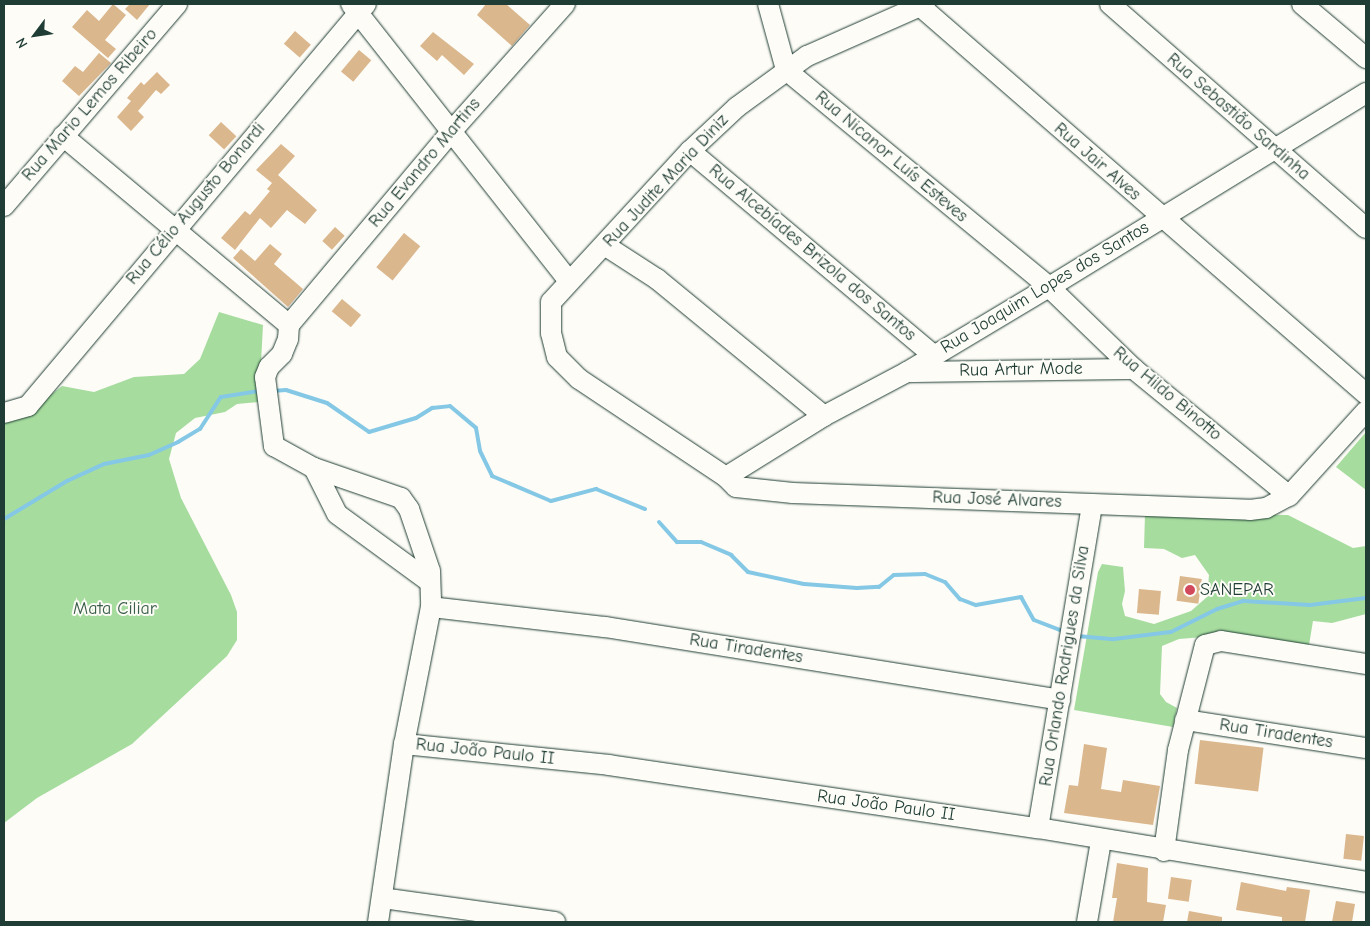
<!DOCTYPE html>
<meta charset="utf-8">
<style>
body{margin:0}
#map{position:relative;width:1370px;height:926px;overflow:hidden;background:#fdfcf7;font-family:"Comic Neue",sans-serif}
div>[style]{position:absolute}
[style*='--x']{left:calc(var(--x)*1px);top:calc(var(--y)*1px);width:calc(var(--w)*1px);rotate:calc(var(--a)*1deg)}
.green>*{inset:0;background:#a7dc9f}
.stream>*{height:4px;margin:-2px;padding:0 2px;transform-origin:2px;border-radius:2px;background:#84c8e5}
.building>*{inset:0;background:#dbb78d;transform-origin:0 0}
.roads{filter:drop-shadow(0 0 1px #1f3d34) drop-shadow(0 0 1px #1f3d34)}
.minor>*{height:20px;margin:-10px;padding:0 10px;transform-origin:10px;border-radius:10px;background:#fdfcf7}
.dots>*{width:14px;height:14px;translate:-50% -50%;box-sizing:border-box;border:2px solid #fdfcf7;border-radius:50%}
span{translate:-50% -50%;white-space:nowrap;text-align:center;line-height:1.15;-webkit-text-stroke:4px #fdfcf7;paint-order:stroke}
.street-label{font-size:18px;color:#1f3d34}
.poi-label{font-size:18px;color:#1f3d34}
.left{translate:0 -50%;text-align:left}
.park-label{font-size:18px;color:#3a5d49}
.frame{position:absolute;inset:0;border:5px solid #1f3d34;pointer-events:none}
.north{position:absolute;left:10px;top:10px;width:50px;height:50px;-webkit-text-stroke:4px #fdfcf7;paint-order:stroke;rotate:239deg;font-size:14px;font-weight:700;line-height:20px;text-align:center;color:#1f3d34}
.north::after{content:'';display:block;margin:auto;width:18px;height:22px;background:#1f3d34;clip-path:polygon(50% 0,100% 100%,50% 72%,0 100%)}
</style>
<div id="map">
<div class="green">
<div style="clip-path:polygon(219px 312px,263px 325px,259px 402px,237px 404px,225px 412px,195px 418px,176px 433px,169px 459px,181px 498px,231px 595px,237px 612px,237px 640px,227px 656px,132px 744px,37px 798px,4px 823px,4px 422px,44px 400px,62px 386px,94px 392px,134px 377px,184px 374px,200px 359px)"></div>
<div style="clip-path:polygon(1366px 432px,1366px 490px,1336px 467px)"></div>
<div style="clip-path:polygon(1145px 514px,1288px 515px,1353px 548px,1366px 546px,1366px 614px,1332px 623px,1313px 621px,1308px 651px,1228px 635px,1179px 639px,1162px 646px,1160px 694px,1166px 702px,1177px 708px,1173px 727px,1074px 710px,1098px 572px,1102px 564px,1123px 567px,1125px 591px,1122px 604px,1125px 616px,1154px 624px,1191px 611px,1207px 597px,1209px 575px,1195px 555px,1182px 558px,1164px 549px,1144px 548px)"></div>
</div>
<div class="stream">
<div style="--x:272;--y:391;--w:14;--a:-4"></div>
<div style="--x:286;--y:390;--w:43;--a:17.6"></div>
<div style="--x:327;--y:403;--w:51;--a:34.6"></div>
<div style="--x:369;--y:432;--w:49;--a:-16.6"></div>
<div style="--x:416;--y:418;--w:19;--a:-32"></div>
<div style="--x:432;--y:408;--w:18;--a:-6"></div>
<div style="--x:450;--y:406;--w:34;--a:40"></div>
<div style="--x:476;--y:428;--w:23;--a:80"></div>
<div style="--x:480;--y:451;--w:28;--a:64"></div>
<div style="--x:492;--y:476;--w:64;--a:23"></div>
<div style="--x:551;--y:501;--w:47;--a:-14.9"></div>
<div style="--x:596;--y:489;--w:53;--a:22.2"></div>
<div style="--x:4;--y:519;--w:74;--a:-31.1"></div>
<div style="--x:67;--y:481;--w:41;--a:-24.7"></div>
<div style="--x:104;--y:464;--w:46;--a:-11.3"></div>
<div style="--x:149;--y:455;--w:32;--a:-24"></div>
<div style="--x:178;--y:442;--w:26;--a:-31"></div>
<div style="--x:200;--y:429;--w:38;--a:-57"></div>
<div style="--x:221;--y:397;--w:39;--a:-9"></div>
<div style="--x:659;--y:522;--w:27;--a:48"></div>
<div style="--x:677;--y:542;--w:24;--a:0"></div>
<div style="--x:701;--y:542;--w:33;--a:23"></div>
<div style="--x:731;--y:555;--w:24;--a:45"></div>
<div style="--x:748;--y:572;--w:57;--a:12.1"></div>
<div style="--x:804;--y:584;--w:53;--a:4.3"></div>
<div style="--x:857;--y:588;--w:22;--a:-3"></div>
<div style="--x:879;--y:587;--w:19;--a:-39"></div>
<div style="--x:894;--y:575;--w:31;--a:-2"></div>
<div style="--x:925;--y:574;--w:22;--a:22"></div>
<div style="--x:945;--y:582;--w:23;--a:49"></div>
<div style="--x:960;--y:599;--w:17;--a:21"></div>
<div style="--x:976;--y:605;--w:46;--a:-10.1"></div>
<div style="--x:1021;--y:597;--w:26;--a:61"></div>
<div style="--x:1034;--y:620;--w:33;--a:21"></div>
<div style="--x:1077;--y:636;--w:37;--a:5"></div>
<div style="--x:1114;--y:639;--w:57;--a:-7"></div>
<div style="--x:1171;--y:632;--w:51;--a:-26.6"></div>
<div style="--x:1217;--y:609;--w:27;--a:-17"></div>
<div style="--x:1243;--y:601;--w:67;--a:3.4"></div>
<div style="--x:1310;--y:605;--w:56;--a:-7.1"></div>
</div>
<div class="building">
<div style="clip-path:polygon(113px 4px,126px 15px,105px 40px,116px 49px,108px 58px,72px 27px,87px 10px,99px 21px)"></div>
<div style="clip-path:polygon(130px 4px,150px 4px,137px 20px,125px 9px)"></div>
<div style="clip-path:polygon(486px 4px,506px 4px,530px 25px,512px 46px,477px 15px)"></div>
<div style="left:295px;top:31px;width:21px;height:17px;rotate:41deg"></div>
<div style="clip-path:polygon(433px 32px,474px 64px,464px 75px,442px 55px,437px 61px,420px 46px)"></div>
<div style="left:359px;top:50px;width:16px;height:28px;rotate:40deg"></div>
<div style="clip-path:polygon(99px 53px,111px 63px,79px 96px,62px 81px,75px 66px,83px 72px)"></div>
<div style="clip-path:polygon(157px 72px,170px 85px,161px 94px,156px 90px,138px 111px,144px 117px,131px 131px,117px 117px,131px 101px,127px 98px,141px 82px,144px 85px)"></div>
<div style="left:221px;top:122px;width:21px;height:18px;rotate:43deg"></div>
<div style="clip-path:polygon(281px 144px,295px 156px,278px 175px,317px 210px,305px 224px,287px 210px,271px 228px,260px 218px,235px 250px,221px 238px,245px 211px,250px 215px,270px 191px,267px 189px,272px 183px,256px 170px)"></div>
<div style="left:335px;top:227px;width:13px;height:19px;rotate:42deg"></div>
<div style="left:404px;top:233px;width:21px;height:44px;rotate:39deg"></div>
<div style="clip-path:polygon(270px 244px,282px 254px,274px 264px,303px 289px,288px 307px,233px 258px,241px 249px,255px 261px)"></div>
<div style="left:342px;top:299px;width:25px;height:16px;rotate:40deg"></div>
<div style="left:1180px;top:576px;width:22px;height:25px;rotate:8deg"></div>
<div style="left:1139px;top:589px;width:22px;height:24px;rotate:5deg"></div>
<div style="left:1200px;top:740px;width:64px;height:44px;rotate:7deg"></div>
<div style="clip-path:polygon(1084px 744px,1107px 748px,1101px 789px,1121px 792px,1123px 780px,1160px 786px,1153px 825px,1064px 813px,1069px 785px,1078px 786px)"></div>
<div style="left:1346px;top:834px;width:18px;height:25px;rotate:6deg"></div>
<div style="clip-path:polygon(1117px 863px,1148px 868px,1147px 902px,1166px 905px,1163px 922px,1113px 922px,1117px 898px,1112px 898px)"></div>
<div style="left:1171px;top:877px;width:21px;height:22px;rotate:8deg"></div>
<div style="clip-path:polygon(1241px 882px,1286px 891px,1287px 887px,1310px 890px,1305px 922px,1282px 922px,1282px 917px,1236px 910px)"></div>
<div style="clip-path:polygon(1336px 901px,1355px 904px,1352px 922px,1332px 922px)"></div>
<div style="clip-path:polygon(1189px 911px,1222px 917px,1222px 922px,1187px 922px)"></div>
</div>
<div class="roads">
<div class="minor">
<div style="--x:351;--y:4;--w:351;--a:51.8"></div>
<div style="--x:768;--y:4;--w:68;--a:74.7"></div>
<div style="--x:786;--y:70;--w:341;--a:39.5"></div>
<div style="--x:1049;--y:287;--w:118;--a:44"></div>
<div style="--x:1134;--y:369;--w:200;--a:39.3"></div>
<div style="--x:1110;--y:4;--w:340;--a:41.2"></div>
<div style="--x:1302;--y:4;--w:84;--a:40.2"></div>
<div style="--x:920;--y:6;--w:591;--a:41.02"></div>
<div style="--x:1366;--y:93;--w:372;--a:148.5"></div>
<div style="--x:1049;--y:287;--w:165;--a:149.1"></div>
<div style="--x:907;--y:372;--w:94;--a:152.1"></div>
<div style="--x:824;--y:416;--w:115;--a:148.1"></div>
<div style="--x:726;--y:477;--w:14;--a:45"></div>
<div style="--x:736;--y:487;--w:57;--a:6"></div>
<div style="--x:793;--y:493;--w:457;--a:2.1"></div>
<div style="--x:1250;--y:510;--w:16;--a:-7"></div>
<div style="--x:1266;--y:508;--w:26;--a:-28"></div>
<div style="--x:1289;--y:496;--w:115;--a:-47.8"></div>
<div style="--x:63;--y:136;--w:295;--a:39.9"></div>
<div style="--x:690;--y:151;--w:317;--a:40"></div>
<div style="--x:4;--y:206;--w:266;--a:-49.4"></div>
<div style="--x:606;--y:246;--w:61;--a:32.9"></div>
<div style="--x:657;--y:279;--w:216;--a:39.4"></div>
<div style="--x:289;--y:325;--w:14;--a:94"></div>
<div style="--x:288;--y:339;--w:16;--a:112"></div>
<div style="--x:282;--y:354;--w:18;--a:135"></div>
<div style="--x:269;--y:367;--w:11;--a:112"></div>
<div style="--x:265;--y:377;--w:70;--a:82.6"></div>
<div style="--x:274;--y:446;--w:46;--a:28.8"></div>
<div style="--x:314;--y:468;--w:92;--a:19"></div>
<div style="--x:401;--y:498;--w:14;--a:54"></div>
<div style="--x:409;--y:509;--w:65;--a:71.3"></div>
<div style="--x:430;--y:571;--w:36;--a:88"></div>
<div style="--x:431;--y:607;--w:140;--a:101.1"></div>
<div style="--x:404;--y:744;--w:180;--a:98.3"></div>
<div style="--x:289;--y:325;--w:251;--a:-50"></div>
<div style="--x:450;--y:133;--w:173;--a:-48.3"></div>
<div style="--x:907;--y:372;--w:227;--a:-0.8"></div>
<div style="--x:4;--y:413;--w:25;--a:-16"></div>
<div style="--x:28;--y:406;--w:525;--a:-49.94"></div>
<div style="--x:314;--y:468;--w:51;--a:63.4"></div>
<div style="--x:337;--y:514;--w:115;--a:36.2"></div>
<div style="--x:726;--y:477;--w:177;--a:-146.3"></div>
<div style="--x:579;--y:379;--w:31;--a:-135"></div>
<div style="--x:557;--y:357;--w:25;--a:-104"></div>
<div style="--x:551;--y:333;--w:31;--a:-90"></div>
<div style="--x:551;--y:302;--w:205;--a:-47.4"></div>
<div style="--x:690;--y:151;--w:64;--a:-43.1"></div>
<div style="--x:737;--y:107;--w:87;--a:-36.1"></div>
<div style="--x:807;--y:56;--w:129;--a:-23.8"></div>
<div style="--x:431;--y:607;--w:175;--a:6.6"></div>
<div style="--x:605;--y:627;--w:461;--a:9.1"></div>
<div style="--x:1185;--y:720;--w:183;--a:8.8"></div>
<div style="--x:404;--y:744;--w:206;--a:5.8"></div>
<div style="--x:609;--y:765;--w:434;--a:8.4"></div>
<div style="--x:1038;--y:828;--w:332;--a:9.3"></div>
<div style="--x:1038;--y:828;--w:328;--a:-80.5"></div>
<div style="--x:1164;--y:851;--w:102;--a:-82.1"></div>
<div style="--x:1178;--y:750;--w:108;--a:-75.6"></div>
<div style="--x:1205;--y:645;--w:16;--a:-14"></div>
<div style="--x:1221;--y:641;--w:147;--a:9"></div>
<div style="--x:382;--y:898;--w:175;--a:7.9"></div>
<div style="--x:1087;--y:922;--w:82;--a:-80.2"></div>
</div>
</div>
<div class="dots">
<div style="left:1190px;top:590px;background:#d1495b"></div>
</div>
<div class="street-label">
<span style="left:90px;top:105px;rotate:-49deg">Rua Mario Lemos Ribeiro</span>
<span style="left:1238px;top:117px;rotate:41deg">Rua Sebastião Sardinha</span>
<span style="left:891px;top:157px;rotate:40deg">Rua Nicanor Luís Esteves</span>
<span style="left:1097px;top:162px;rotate:41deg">Rua Jair Alves</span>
<span style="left:425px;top:163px;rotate:-50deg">Rua Evandro Martins</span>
<span style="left:666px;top:181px;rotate:-47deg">Rua Judite Maria Diniz</span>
<span style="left:196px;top:204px;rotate:-50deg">Rua Célio Augusto Bonardi</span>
<span style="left:812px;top:253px;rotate:40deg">Rua Alcebíades Brizola dos Santos</span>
<span style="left:1045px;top:288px;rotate:-31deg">Rua Joaquim Lopes dos Santos</span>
<span style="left:1021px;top:370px;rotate:-1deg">Rua Artur Mode</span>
<span style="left:1167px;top:394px;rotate:40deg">Rua Hildo Binotto</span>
<span style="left:997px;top:500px;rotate:2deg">Rua José Alvares</span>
<span style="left:746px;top:649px;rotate:9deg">Rua Tiradentes</span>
<span style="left:1065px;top:666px;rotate:-81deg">Rua Orlando Rodrigues da Silva</span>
<span style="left:1276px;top:734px;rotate:9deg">Rua Tiradentes</span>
<span style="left:485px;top:752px;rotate:6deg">Rua João Paulo II</span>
<span style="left:886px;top:806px;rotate:8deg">Rua João Paulo II</span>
</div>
<div class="poi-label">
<span class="left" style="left:1200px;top:590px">SANEPAR</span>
</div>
<div class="park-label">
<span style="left:115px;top:609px">Mata Ciliar</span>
</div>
<div class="frame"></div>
<div class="north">N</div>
</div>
